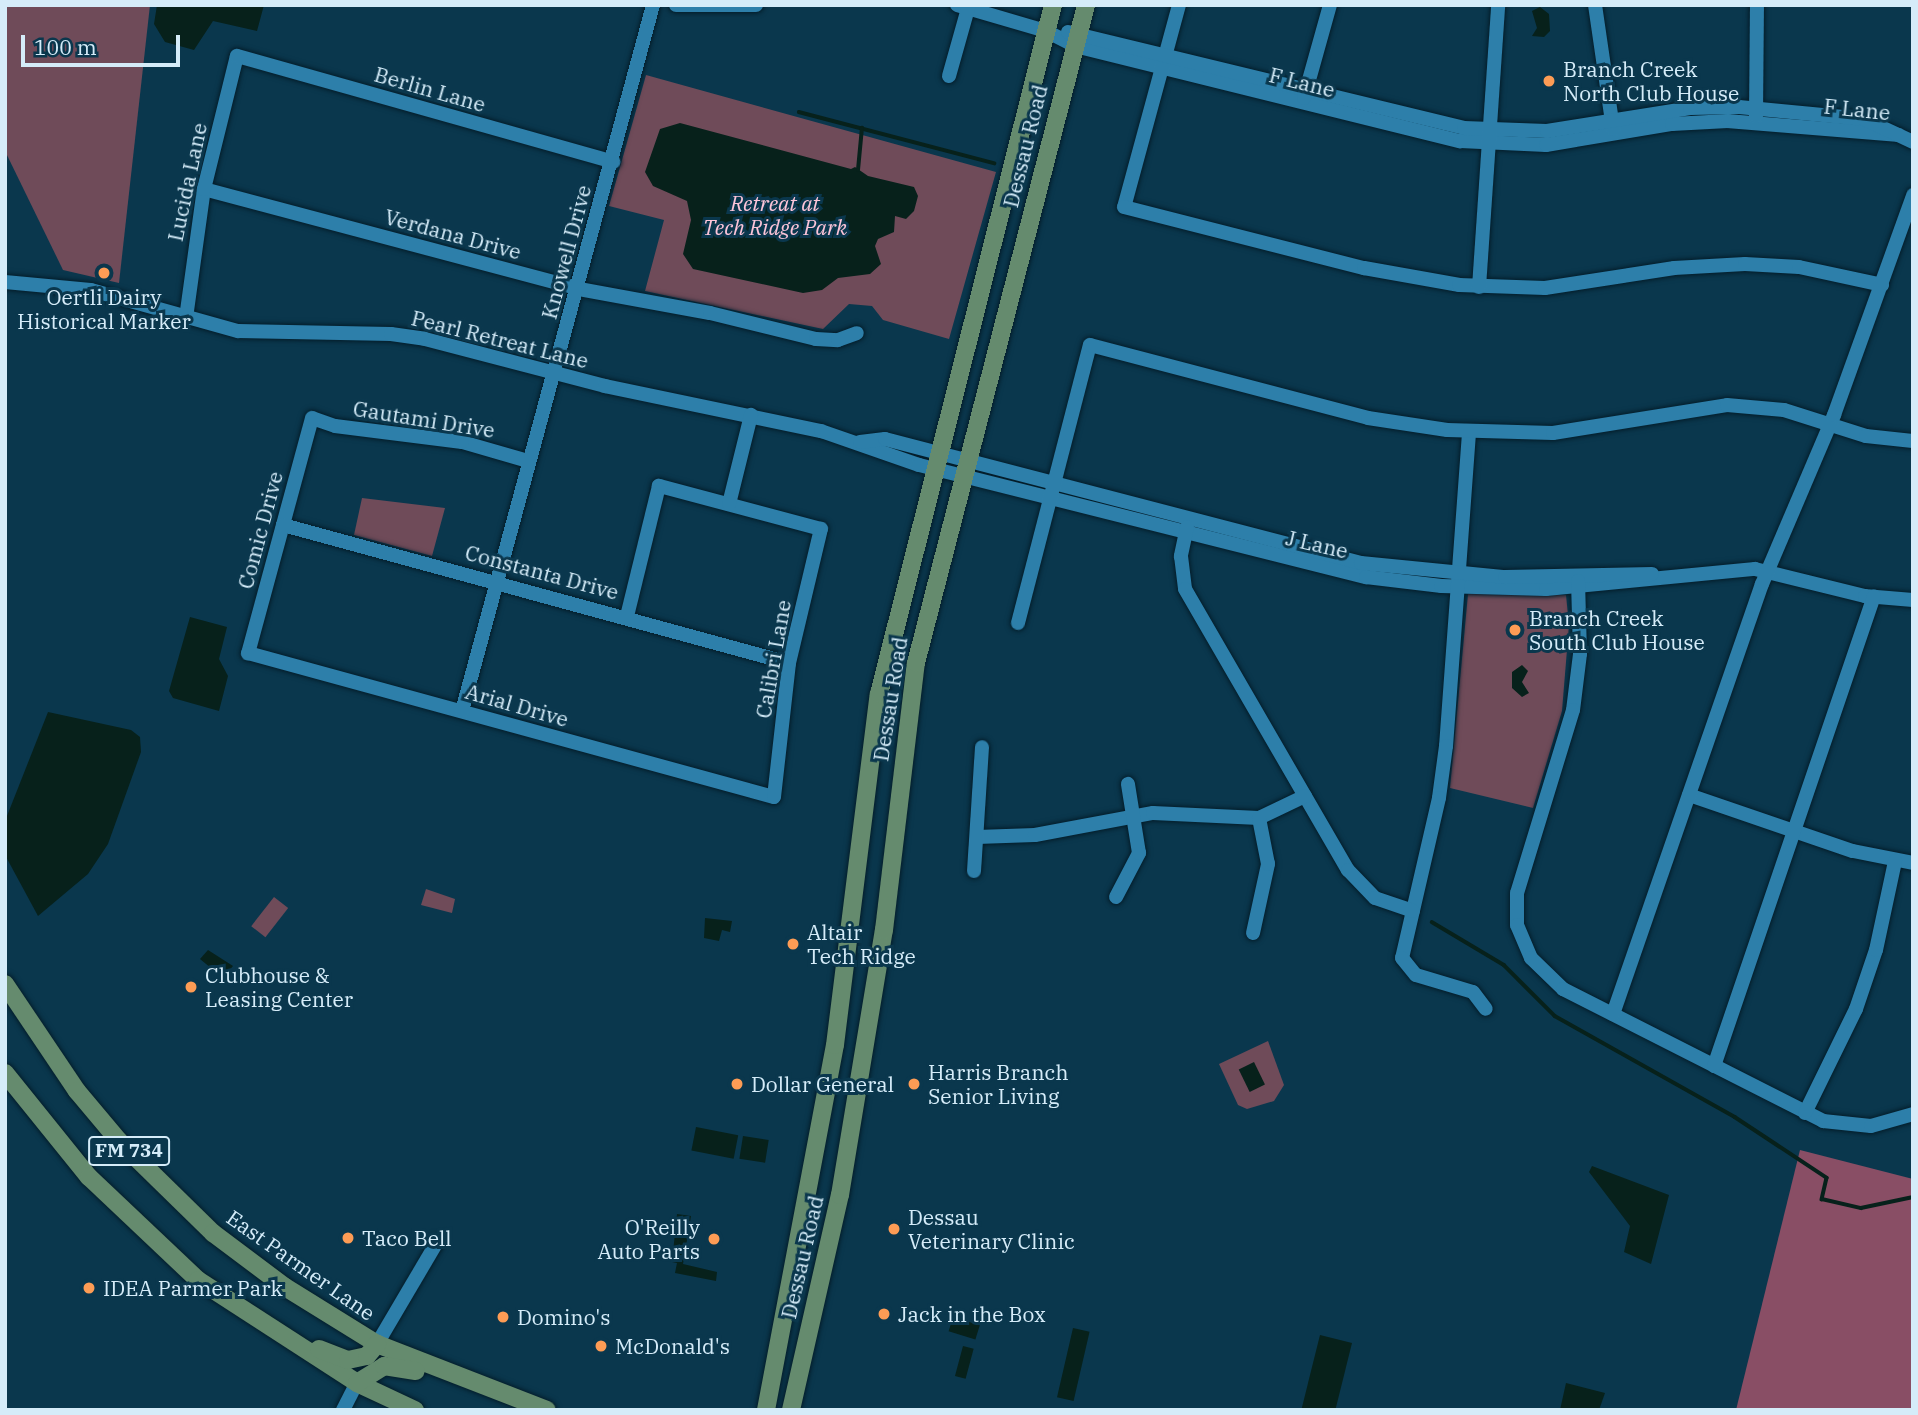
<!DOCTYPE html>
<style>
body{margin:0}
#map{position:relative;width:1918px;height:1415px;overflow:hidden;background:#0a374d;font-family:"IBM Plex Serif",serif}
div>[style]{position:absolute}
[style*='--x']{left:calc(var(--x)*1px);top:calc(var(--y)*1px);width:calc(var(--w)*1px);rotate:calc(var(--a)*1deg)}
.green>*{inset:0;background:#6f4b59;transform-origin:0 0}
.forest>*{inset:0;background:#894e65}
.water>*{inset:0;background:#07211b;transform-origin:0 0}
.stream>*{height:3.5px;margin:-1.75px;padding:0 1.75px;transform-origin:1.75px;border-radius:1.75px;background:#07211b}
.roads{filter:drop-shadow(0 0 2px #041d2a) drop-shadow(0 0 2px #041d2a)}
.minor>*{height:14px;margin:-7px;padding:0 7px;transform-origin:7px;border-radius:7px;background:#2d7faa}
.major>*{height:18px;margin:-9px;padding:0 9px;transform-origin:9px;border-radius:9px;background:#658b6e}
.dots>*{width:19px;height:19px;translate:-50% -50%;box-sizing:border-box;border:4px solid #0a374d;border-radius:50%}
span{translate:-50% -50%;white-space:nowrap;text-align:center;line-height:1.15;-webkit-text-stroke:6px #0a374d;paint-order:stroke}
.shield-label span{padding:2px 5px;background:#0a374d;border:2px solid;border-radius:5px;-webkit-text-stroke-width:0}
.shield-label{font-size:19px;color:#d5ecf9;font-weight:700}
.poi-label{font-size:21px;color:#d5ecf9}
.left{translate:0 -50%;text-align:left}
.right{translate:-100% -50%;text-align:right}
.street-label{font-size:21px;color:#d5ecf9}
.park-label{font-size:21px;color:#fdc5d9;font-style:italic}
.frame{position:absolute;inset:0;border:7px solid #d5ecf9;pointer-events:none}
.scale{position:absolute;left:21px;top:35px;width:159px;height:32px;box-sizing:border-box;border:4px solid #d5ecf9;border-top:0;padding-left:9px;font-size:21px;line-height:24px;white-space:nowrap;color:#d5ecf9;-webkit-text-stroke:5px #0a374d;paint-order:stroke}
</style>
<div id="map">
<div class="green">
<div style="clip-path:polygon(5px 5px,150px 5px,119px 283px,63px 270px,5px 151px)"></div>
<div style="clip-path:polygon(646px 75px,996px 172px,949px 339px,883px 320px,872px 306px,849px 304px,823px 329px,645px 291px,664px 220px,609px 206px)"></div>
<div style="clip-path:polygon(362px 498px,445px 508px,432px 556px,354px 535px)"></div>
<div style="clip-path:polygon(1468px 594px,1566px 595px,1569px 625px,1562px 711px,1533px 808px,1450px 788px)"></div>
<div style="clip-path:polygon(426px 889px,455px 899px,452px 913px,421px 905px)"></div>
<div style="left:274px;top:897px;width:18px;height:37px;rotate:38deg"></div>
<div style="clip-path:polygon(1268px 1041px,1284px 1085px,1274px 1101px,1247px 1109px,1238px 1105px,1219px 1064px)"></div>
</div>
<div class="forest">
<div style="clip-path:polygon(1800px 1150px,1913px 1179px,1913px 1410px,1736px 1410px)"></div>
</div>
<div class="water">
<div style="clip-path:polygon(157px 5px,264px 5px,257px 31px,213px 21px,194px 50px,165px 42px,154px 24px)"></div>
<div style="clip-path:polygon(1540px 7px,1549px 14px,1550px 31px,1544px 37px,1532px 36px,1537px 28px,1532px 11px)"></div>
<div style="clip-path:polygon(680px 123px,851px 169px,855px 167px,868px 176px,914px 187px,918px 196px,914px 211px,906px 219px,895px 216px,894px 232px,878px 239px,875px 246px,881px 264px,870px 274px,838px 278px,822px 290px,803px 293px,693px 269px,683px 254px,691px 220px,687px 201px,653px 186px,645px 172px,660px 129px)"></div>
<div style="clip-path:polygon(190px 617px,227px 627px,219px 659px,228px 676px,219px 711px,173px 698px,169px 691px)"></div>
<div style="clip-path:polygon(1522px 665px,1528px 671px,1522px 682px,1529px 693px,1522px 697px,1512px 688px,1512px 672px)"></div>
<div style="clip-path:polygon(48px 712px,131px 730px,140px 737px,141px 752px,108px 844px,88px 874px,38px 916px,5px 855px,5px 821px)"></div>
<div style="clip-path:polygon(705px 918px,732px 921px,730px 932px,722px 930px,719px 941px,704px 938px)"></div>
<div style="clip-path:polygon(208px 950px,233px 966px,226px 974px,221px 969px,217px 973px,200px 959px)"></div>
<div style="left:1254px;top:1062px;width:25px;height:17px;rotate:64deg"></div>
<div style="left:696px;top:1127px;width:43px;height:24px;rotate:11deg"></div>
<div style="left:743px;top:1136px;width:26px;height:23px;rotate:9deg"></div>
<div style="clip-path:polygon(1592px 1166px,1669px 1195px,1651px 1264px,1624px 1252px,1630px 1226px,1589px 1172px)"></div>
<div style="clip-path:polygon(677px 1214px,691px 1216px,683px 1264px,717px 1272px,716px 1281px,675px 1273px,677px 1263px,672px 1262px)"></div>
<div style="left:953px;top:1317px;width:28px;height:15px;rotate:17deg"></div>
<div style="left:1073px;top:1328px;width:17px;height:71px;rotate:13deg"></div>
<div style="left:1320px;top:1335px;width:33px;height:77px;rotate:14deg"></div>
<div style="left:963px;top:1346px;width:11px;height:31px;rotate:15deg"></div>
<div style="clip-path:polygon(1566px 1383px,1605px 1393px,1599px 1410px,1560px 1410px)"></div>
</div>
<div class="stream">
<div style="--x:799;--y:112;--w:202;--a:14.7"></div>
<div style="--x:858;--y:170;--w:42;--a:-84.6"></div>
<div style="--x:1432;--y:922;--w:84;--a:30.8"></div>
<div style="--x:1504;--y:965;--w:72;--a:45"></div>
<div style="--x:1555;--y:1016;--w:206;--a:29.3"></div>
<div style="--x:1735;--y:1117;--w:110;--a:33.5"></div>
<div style="--x:1827;--y:1178;--w:22;--a:103"></div>
<div style="--x:1822;--y:1199;--w:40;--a:13"></div>
<div style="--x:1861;--y:1208;--w:53;--a:-11.9"></div>
</div>
<div class="roads">
<div class="minor">
<div style="--x:676;--y:5;--w:80;--a:0"></div>
<div style="--x:957;--y:5;--w:93;--a:16.3"></div>
<div style="--x:1046;--y:31;--w:33;--a:27"></div>
<div style="--x:1075;--y:46;--w:397;--a:13.9"></div>
<div style="--x:1460;--y:141;--w:86;--a:2.7"></div>
<div style="--x:1546;--y:145;--w:128;--a:-9.5"></div>
<div style="--x:1672;--y:124;--w:56;--a:-3.1"></div>
<div style="--x:1728;--y:121;--w:171;--a:4.7"></div>
<div style="--x:1179;--y:5;--w:209;--a:105.2"></div>
<div style="--x:1124;--y:207;--w:248;--a:14.3"></div>
<div style="--x:1364;--y:268;--w:97;--a:10.1"></div>
<div style="--x:1459;--y:285;--w:86;--a:2"></div>
<div style="--x:1545;--y:288;--w:131;--a:-8.8"></div>
<div style="--x:1674;--y:268;--w:71;--a:-3.2"></div>
<div style="--x:1745;--y:264;--w:54;--a:3.2"></div>
<div style="--x:1799;--y:267;--w:85;--a:12.2"></div>
<div style="--x:1595;--y:5;--w:125;--a:81.7"></div>
<div style="--x:1068;--y:32;--w:407;--a:13.6"></div>
<div style="--x:1464;--y:128;--w:83;--a:2.1"></div>
<div style="--x:1547;--y:131;--w:145;--a:-9.1"></div>
<div style="--x:1690;--y:108;--w:49;--a:-1.2"></div>
<div style="--x:1739;--y:107;--w:126;--a:5.5"></div>
<div style="--x:1864;--y:119;--w:54;--a:25.1"></div>
<div style="--x:949;--y:76;--w:74;--a:-74.3"></div>
<div style="--x:1304;--y:98;--w:97;--a:-74.4"></div>
<div style="--x:1756;--y:116;--w:111;--a:-89.5"></div>
<div style="--x:204;--y:189;--w:388;--a:14.9"></div>
<div style="--x:579;--y:289;--w:133;--a:10.4"></div>
<div style="--x:710;--y:313;--w:109;--a:13.8"></div>
<div style="--x:816;--y:339;--w:22;--a:3"></div>
<div style="--x:838;--y:340;--w:20;--a:-20"></div>
<div style="--x:5;--y:282;--w:86;--a:5.3"></div>
<div style="--x:91;--y:290;--w:153;--a:15.6"></div>
<div style="--x:238;--y:331;--w:153;--a:1.1"></div>
<div style="--x:391;--y:334;--w:34;--a:8"></div>
<div style="--x:425;--y:339;--w:186;--a:14.6"></div>
<div style="--x:605;--y:386;--w:221;--a:11.8"></div>
<div style="--x:821;--y:431;--w:104;--a:19.1"></div>
<div style="--x:919;--y:465;--w:461;--a:14.1"></div>
<div style="--x:1366;--y:577;--w:76;--a:6.8"></div>
<div style="--x:1441;--y:586;--w:105;--a:1.6"></div>
<div style="--x:1546;--y:589;--w:210;--a:-5.5"></div>
<div style="--x:1755;--y:569;--w:113;--a:13.8"></div>
<div style="--x:1865;--y:596;--w:48;--a:4.8"></div>
<div style="--x:1479;--y:287;--w:283;--a:-86.1"></div>
<div style="--x:186;--y:318;--w:130;--a:-82.1"></div>
<div style="--x:204;--y:189;--w:137;--a:-76.1"></div>
<div style="--x:237;--y:56;--w:391;--a:15.7"></div>
<div style="--x:1469;--y:433;--w:314;--a:94.2"></div>
<div style="--x:1446;--y:746;--w:52;--a:97.7"></div>
<div style="--x:1439;--y:798;--w:164;--a:103"></div>
<div style="--x:1402;--y:958;--w:22;--a:51"></div>
<div style="--x:1416;--y:975;--w:59;--a:16.6"></div>
<div style="--x:1473;--y:992;--w:21;--a:53"></div>
<div style="--x:860;--y:442;--w:25;--a:-7"></div>
<div style="--x:885;--y:439;--w:492;--a:14.6"></div>
<div style="--x:1361;--y:563;--w:145;--a:5.6"></div>
<div style="--x:1505;--y:577;--w:147;--a:-1.2"></div>
<div style="--x:528;--y:461;--w:69;--a:-163.9"></div>
<div style="--x:462;--y:442;--w:128;--a:-172.8"></div>
<div style="--x:335;--y:426;--w:24;--a:-161"></div>
<div style="--x:312;--y:418;--w:244;--a:105.2"></div>
<div style="--x:248;--y:653;--w:545;--a:15.31"></div>
<div style="--x:774;--y:797;--w:135;--a:-83.6"></div>
<div style="--x:789;--y:663;--w:138;--a:-76.6"></div>
<div style="--x:821;--y:529;--w:168;--a:-165.1"></div>
<div style="--x:659;--y:486;--w:134;--a:103.8"></div>
<div style="--x:729;--y:504;--w:92;--a:-76.1"></div>
<div style="--x:283;--y:525;--w:524;--a:15.26"></div>
<div style="--x:1187;--y:527;--w:30;--a:102"></div>
<div style="--x:1181;--y:556;--w:33;--a:83"></div>
<div style="--x:1185;--y:589;--w:325;--a:59.9"></div>
<div style="--x:1348;--y:870;--w:39;--a:46"></div>
<div style="--x:1375;--y:898;--w:40;--a:18.9"></div>
<div style="--x:1578;--y:581;--w:73;--a:88.4"></div>
<div style="--x:1580;--y:654;--w:56;--a:97.1"></div>
<div style="--x:1573;--y:710;--w:191;--a:107"></div>
<div style="--x:1517;--y:893;--w:32;--a:90"></div>
<div style="--x:1517;--y:925;--w:36;--a:67"></div>
<div style="--x:1531;--y:958;--w:45;--a:44.1"></div>
<div style="--x:1563;--y:989;--w:292;--a:26.9"></div>
<div style="--x:1823;--y:1121;--w:48;--a:5.9"></div>
<div style="--x:1871;--y:1126;--w:44;--a:-15.9"></div>
<div style="--x:1018;--y:623;--w:287;--a:-75.5"></div>
<div style="--x:1090;--y:345;--w:287;--a:14.7"></div>
<div style="--x:1368;--y:418;--w:80;--a:8.6"></div>
<div style="--x:1447;--y:430;--w:106;--a:1.6"></div>
<div style="--x:1553;--y:433;--w:176;--a:-9.1"></div>
<div style="--x:1727;--y:405;--w:57;--a:5"></div>
<div style="--x:1784;--y:410;--w:86;--a:17.6"></div>
<div style="--x:1866;--y:436;--w:47;--a:6.1"></div>
<div style="--x:462;--y:711;--w:731;--a:-74.86"></div>
<div style="--x:1689;--y:795;--w:173;--a:18.9"></div>
<div style="--x:1853;--y:851;--w:61;--a:11.3"></div>
<div style="--x:977;--y:837;--w:58;--a:-2"></div>
<div style="--x:1035;--y:835;--w:120;--a:-10.6"></div>
<div style="--x:1153;--y:813;--w:106;--a:2.7"></div>
<div style="--x:1259;--y:818;--w:51;--a:-25.6"></div>
<div style="--x:974;--y:871;--w:124;--a:-86.3"></div>
<div style="--x:1116;--y:897;--w:50;--a:-62.4"></div>
<div style="--x:1139;--y:853;--w:70;--a:-99.1"></div>
<div style="--x:1253;--y:933;--w:71;--a:-77.7"></div>
<div style="--x:1268;--y:864;--w:47;--a:-101.1"></div>
<div style="--x:1613;--y:1014;--w:455;--a:-70.9"></div>
<div style="--x:1762;--y:584;--w:184;--a:-66.9"></div>
<div style="--x:1834;--y:415;--w:234;--a:-70.2"></div>
<div style="--x:1714;--y:1066;--w:496;--a:-71.2"></div>
<div style="--x:1805;--y:1113;--w:116;--a:-63.9"></div>
<div style="--x:1856;--y:1009;--w:62;--a:-71.3"></div>
<div style="--x:1876;--y:950;--w:91;--a:-77.9"></div>
<div style="--x:377;--y:1344;--w:118;--a:-59.5"></div>
<div style="--x:343;--y:1410;--w:30;--a:-63"></div>
</div>
<div class="major">
<div style="--x:5;--y:984;--w:129;--a:56.1"></div>
<div style="--x:77;--y:1091;--w:65;--a:50"></div>
<div style="--x:119;--y:1141;--w:132;--a:44.4"></div>
<div style="--x:213;--y:1233;--w:90;--a:36.9"></div>
<div style="--x:285;--y:1287;--w:108;--a:31.8"></div>
<div style="--x:377;--y:1344;--w:182;--a:21.2"></div>
<div style="--x:5;--y:1073;--w:134;--a:51.1"></div>
<div style="--x:89;--y:1177;--w:150;--a:43.4"></div>
<div style="--x:198;--y:1280;--w:189;--a:32.9"></div>
<div style="--x:357;--y:1383;--w:64;--a:25"></div>
<div style="--x:319;--y:1349;--w:31;--a:21"></div>
<div style="--x:348;--y:1360;--w:19;--a:-12"></div>
<div style="--x:367;--y:1356;--w:16;--a:-50"></div>
<div style="--x:357;--y:1383;--w:32;--a:-32"></div>
<div style="--x:384;--y:1366;--w:32;--a:9"></div>
<div style="--x:766;--y:1410;--w:371;--a:-79.3"></div>
<div style="--x:835;--y:1045;--w:354;--a:-82.9"></div>
<div style="--x:879;--y:694;--w:711;--a:-75.83"></div>
<div style="--x:791;--y:1410;--w:221;--a:-77.2"></div>
<div style="--x:840;--y:1195;--w:269;--a:-80.6"></div>
<div style="--x:884;--y:930;--w:269;--a:-83.2"></div>
<div style="--x:916;--y:663;--w:680;--a:-75.51"></div>
</div>
</div>
<div class="dots">
<div style="left:1549px;top:81px;background:#fd9c55"></div>
<div style="left:104px;top:273px;background:#fd9c55"></div>
<div style="left:1515px;top:630px;background:#fd9c55"></div>
<div style="left:793px;top:944px;background:#fd9c55"></div>
<div style="left:191px;top:987px;background:#fd9c55"></div>
<div style="left:737px;top:1084px;background:#fd9c55"></div>
<div style="left:914px;top:1084px;background:#fd9c55"></div>
<div style="left:894px;top:1229px;background:#fd9c55"></div>
<div style="left:348px;top:1238px;background:#fd9c55"></div>
<div style="left:714px;top:1239px;background:#fd9c55"></div>
<div style="left:89px;top:1288px;background:#fd9c55"></div>
<div style="left:884px;top:1314px;background:#fd9c55"></div>
<div style="left:503px;top:1317px;background:#fd9c55"></div>
<div style="left:601px;top:1346px;background:#fd9c55"></div>
</div>
<div class="shield-label">
<span style="left:129px;top:1151px">FM 734</span>
</div>
<div class="poi-label">
<span class="left" style="left:1563px;top:81px">Branch Creek<br>North Club House</span>
<span style="left:104px;top:309px">Oertli Dairy<br>Historical Marker</span>
<span class="left" style="left:1529px;top:630px">Branch Creek<br>South Club House</span>
<span class="left" style="left:807px;top:944px">Altair<br>Tech Ridge</span>
<span class="left" style="left:205px;top:987px">Clubhouse &amp;<br>Leasing Center</span>
<span class="left" style="left:928px;top:1084px">Harris Branch<br>Senior Living</span>
<span class="left" style="left:751px;top:1084px">Dollar General</span>
<span class="left" style="left:908px;top:1229px">Dessau<br>Veterinary Clinic</span>
<span class="right" style="left:700px;top:1239px">O'Reilly<br>Auto Parts</span>
<span class="left" style="left:362px;top:1238px">Taco Bell</span>
<span class="left" style="left:103px;top:1288px">IDEA Parmer Park</span>
<span class="left" style="left:898px;top:1314px">Jack in the Box</span>
<span class="left" style="left:517px;top:1317px">Domino's</span>
<span class="left" style="left:615px;top:1346px">McDonald's</span>
</div>
<div class="street-label">
<span style="left:1302px;top:82px;rotate:14deg">F Lane</span>
<span style="left:430px;top:89px;rotate:16deg">Berlin Lane</span>
<span style="left:1857px;top:109px;rotate:6deg">F Lane</span>
<span style="left:1025px;top:146px;rotate:-76deg">Dessau Road</span>
<span style="left:187px;top:182px;rotate:-78deg">Lucida Lane</span>
<span style="left:453px;top:234px;rotate:15deg">Verdana Drive</span>
<span style="left:566px;top:252px;rotate:-75deg">Knowell Drive</span>
<span style="left:500px;top:339px;rotate:14deg">Pearl Retreat Lane</span>
<span style="left:424px;top:419px;rotate:9deg">Gautami Drive</span>
<span style="left:260px;top:530px;rotate:-75deg">Comic Drive</span>
<span style="left:1317px;top:544px;rotate:13deg">J Lane</span>
<span style="left:542px;top:572px;rotate:15deg">Constanta Drive</span>
<span style="left:773px;top:659px;rotate:-80deg">Calibri Lane</span>
<span style="left:890px;top:699px;rotate:-81deg">Dessau Road</span>
<span style="left:517px;top:705px;rotate:16deg">Arial Drive</span>
<span style="left:802px;top:1257px;rotate:-77deg">Dessau Road</span>
<span style="left:301px;top:1265px;rotate:35deg">East Parmer Lane</span>
</div>
<div class="park-label">
<span style="left:775px;top:215px">Retreat at<br>Tech Ridge Park</span>
</div>
<div class="frame"></div>
<div class="scale">100 m</div>
</div>
